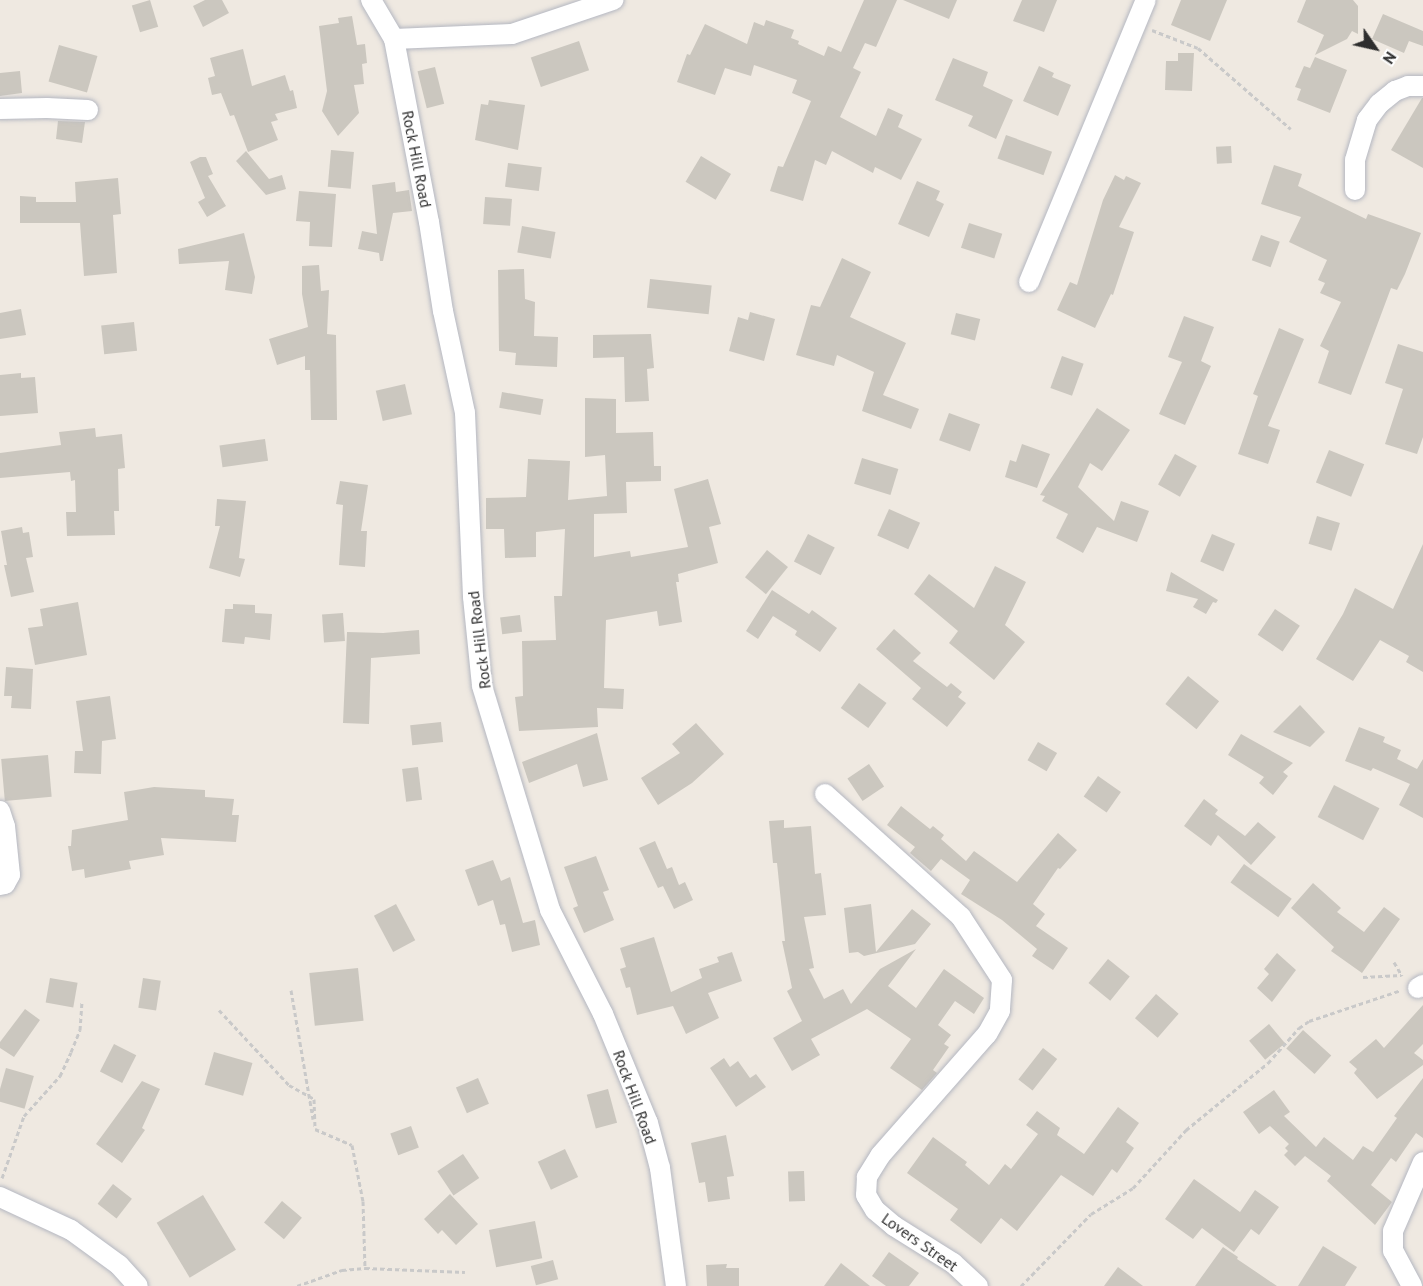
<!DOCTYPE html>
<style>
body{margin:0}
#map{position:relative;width:1423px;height:1286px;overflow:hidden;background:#efe9e1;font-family:"PT Sans",sans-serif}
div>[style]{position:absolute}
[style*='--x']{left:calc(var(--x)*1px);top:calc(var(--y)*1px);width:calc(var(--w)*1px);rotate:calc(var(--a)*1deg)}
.building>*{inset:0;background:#cbc7bf;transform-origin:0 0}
.path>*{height:3px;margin-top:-1.5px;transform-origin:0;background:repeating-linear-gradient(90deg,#c9c9c9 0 4.5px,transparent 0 7.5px)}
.roads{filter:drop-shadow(0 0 2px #b4b7c1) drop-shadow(0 0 2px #b4b7c1)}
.street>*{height:20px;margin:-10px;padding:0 10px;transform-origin:10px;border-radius:10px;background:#fff}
span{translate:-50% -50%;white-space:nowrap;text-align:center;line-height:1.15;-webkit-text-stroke:4.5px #fff;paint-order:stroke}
.street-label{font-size:16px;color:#2e2e2e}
.north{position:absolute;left:1345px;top:18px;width:60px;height:60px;-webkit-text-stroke:4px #fff;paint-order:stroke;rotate:124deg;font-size:16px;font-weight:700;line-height:24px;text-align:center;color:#2e2e2e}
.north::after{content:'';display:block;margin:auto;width:21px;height:27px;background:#2e2e2e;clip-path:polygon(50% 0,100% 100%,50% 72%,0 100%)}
</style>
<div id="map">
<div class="building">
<div style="left:150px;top:0;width:28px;height:19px;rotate:73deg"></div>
<div style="clip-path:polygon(205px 0,222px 0,229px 13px,203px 27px,193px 6px)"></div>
<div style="clip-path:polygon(864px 0,897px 0,876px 47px,865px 43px,853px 68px,861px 72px,840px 117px,876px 136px,888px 108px,903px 115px,898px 127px,922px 139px,901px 180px,875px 167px,873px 173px,832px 151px,826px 165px,815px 160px,803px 201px,770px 191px,778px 166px,783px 167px,811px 101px,792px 93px,797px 80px,754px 65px,751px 76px,725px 68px,715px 95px,677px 82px,687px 54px,690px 55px,705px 24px,747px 44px,754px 22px,764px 26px,766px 20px,794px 30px,791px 38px,799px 41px,798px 44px,824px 56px,828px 46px,841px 52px)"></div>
<div style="clip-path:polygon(903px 0,957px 0,949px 19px)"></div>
<div style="clip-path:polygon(1022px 0,1057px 0,1044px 32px,1013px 21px)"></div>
<div style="clip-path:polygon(1181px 0,1227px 0,1210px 41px,1171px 25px)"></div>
<div style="clip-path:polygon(1306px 0,1353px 0,1358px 6px,1358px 34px,1352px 31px,1347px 39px,1315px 55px,1324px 35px,1297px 22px)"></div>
<div style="clip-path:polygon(1383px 14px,1423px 31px,1423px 46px,1409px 41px,1404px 53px,1372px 39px)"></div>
<div style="clip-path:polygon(352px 16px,357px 45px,365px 44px,367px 63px,362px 64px,364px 84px,354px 85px,359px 113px,338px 136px,322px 111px,327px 91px,319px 26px,339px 23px,338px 18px)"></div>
<div style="left:579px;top:41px;width:31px;height:51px;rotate:71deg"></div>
<div style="left:59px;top:45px;width:40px;height:38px;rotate:16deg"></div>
<div style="clip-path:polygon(243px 49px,252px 86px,285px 75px,290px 91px,293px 90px,297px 108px,275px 114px,278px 120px,271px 122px,278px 140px,248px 152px,234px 115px,230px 116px,221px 93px,212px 95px,208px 78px,215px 76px,210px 58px)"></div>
<div style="clip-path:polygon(1178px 53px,1194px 53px,1192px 91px,1165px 90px,1166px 61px,1178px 61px)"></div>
<div style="clip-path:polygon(1315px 57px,1347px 70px,1330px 113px,1297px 100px,1301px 89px,1295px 87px,1304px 66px,1310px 68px)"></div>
<div style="clip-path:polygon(953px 58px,988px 72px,983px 86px,1013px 100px,996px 139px,968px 126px,973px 116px,935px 100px)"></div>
<div style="clip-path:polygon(1039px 66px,1054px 73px,1052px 77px,1071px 85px,1058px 116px,1023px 101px)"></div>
<div style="left:435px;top:67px;width:38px;height:18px;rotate:76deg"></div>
<div style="clip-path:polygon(20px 71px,22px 93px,0 96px,0 73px)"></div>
<div style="clip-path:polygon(1422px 98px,1423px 98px,1423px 168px,1391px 150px)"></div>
<div style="clip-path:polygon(489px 100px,525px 105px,518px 150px,475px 140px,481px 104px,488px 105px)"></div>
<div style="clip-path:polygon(58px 121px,85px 122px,82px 143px,56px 139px)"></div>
<div style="left:1006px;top:135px;width:49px;height:25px;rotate:20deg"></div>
<div style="left:1231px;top:146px;width:17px;height:15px;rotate:87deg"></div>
<div style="left:331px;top:150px;width:23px;height:37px;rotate:5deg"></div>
<div style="clip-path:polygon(246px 151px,269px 179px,282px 175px,286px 189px,266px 195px,236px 161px)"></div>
<div style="left:701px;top:156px;width:35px;height:30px;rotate:31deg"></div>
<div style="clip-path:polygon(200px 157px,206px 157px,213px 174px,208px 176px,226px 206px,207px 217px,198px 202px,205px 198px,190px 162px)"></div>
<div style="left:508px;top:163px;width:34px;height:24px;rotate:7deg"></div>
<div style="clip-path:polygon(1274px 165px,1302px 174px,1298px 186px,1366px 219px,1368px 214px,1421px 233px,1405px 274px,1397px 290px,1391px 288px,1351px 395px,1318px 383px,1329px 351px,1320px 346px,1341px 302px,1320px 293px,1325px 283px,1318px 280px,1327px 260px,1289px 242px,1301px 217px,1261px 204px)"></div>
<div style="clip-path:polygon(1115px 175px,1124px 180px,1126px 176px,1141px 183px,1119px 227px,1134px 232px,1113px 295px,1111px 294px,1095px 328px,1057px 310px,1070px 282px,1077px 285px,1103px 200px)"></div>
<div style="clip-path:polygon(118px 178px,121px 214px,113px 215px,117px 273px,84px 276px,80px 223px,20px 223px,20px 196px,36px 197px,36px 202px,76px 202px,75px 182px)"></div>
<div style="clip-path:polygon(917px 181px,940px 191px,936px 200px,944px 204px,929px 237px,898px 224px)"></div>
<div style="clip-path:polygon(395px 182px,396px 192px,409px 190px,412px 211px,393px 213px,383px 261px,380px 261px,379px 253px,358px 249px,362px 231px,377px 234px,372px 185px)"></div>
<div style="clip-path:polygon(299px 191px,336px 194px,332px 247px,309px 246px,310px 222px,296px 221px)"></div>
<div style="left:485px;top:197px;width:27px;height:27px;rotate:4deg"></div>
<div style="left:969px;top:223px;width:35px;height:26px;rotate:18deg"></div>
<div style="left:522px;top:226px;width:34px;height:27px;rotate:10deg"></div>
<div style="clip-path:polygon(244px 233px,255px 277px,252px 294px,225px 290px,229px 261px,179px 264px,178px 249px)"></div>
<div style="left:1261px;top:235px;width:20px;height:27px;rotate:20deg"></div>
<div style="clip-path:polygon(842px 258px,871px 272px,850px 317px,906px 343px,883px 395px,919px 409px,911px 429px,862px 411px,874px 372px,837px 355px,834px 366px,796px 355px,811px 305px,820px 307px)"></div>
<div style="clip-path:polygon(319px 265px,321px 291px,329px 290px,327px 334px,336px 335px,337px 420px,311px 420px,310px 370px,305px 370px,305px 356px,277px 365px,269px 339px,308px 327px,302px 294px,302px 266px)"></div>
<div style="clip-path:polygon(524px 269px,525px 299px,535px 302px,534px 336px,558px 337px,557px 367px,515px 365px,516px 353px,499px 351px,498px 270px)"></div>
<div style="left:650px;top:279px;width:62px;height:29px;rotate:6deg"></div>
<div style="clip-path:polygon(21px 309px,26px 335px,0 339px,0 313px)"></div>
<div style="clip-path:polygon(750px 312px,775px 319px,764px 361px,729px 351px,738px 317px,748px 320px)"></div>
<div style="left:956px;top:313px;width:25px;height:22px;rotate:14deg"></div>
<div style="clip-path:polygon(1184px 316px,1214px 327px,1201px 361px,1211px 366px,1185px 425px,1159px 414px,1182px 362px,1168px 357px)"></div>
<div style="left:134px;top:322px;width:29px;height:33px;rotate:84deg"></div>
<div style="clip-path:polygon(1279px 328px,1304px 339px,1268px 426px,1280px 430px,1268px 464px,1238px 454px,1258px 396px,1253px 394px)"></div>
<div style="clip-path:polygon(651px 334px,654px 368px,647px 369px,649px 401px,625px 402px,624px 357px,593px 358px,593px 335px)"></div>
<div style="clip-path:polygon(1398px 344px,1423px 352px,1423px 437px,1417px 454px,1385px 444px,1403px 389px,1385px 383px)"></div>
<div style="left:1062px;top:356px;width:23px;height:34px;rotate:20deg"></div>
<div style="clip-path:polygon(21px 373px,21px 378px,35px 377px,38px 413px,0 416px,0 375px)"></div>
<div style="left:405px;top:384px;width:31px;height:30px;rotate:77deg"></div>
<div style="left:502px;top:392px;width:42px;height:16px;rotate:10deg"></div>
<div style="clip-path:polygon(585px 398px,616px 399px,616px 433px,653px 432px,654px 466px,661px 466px,661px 481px,626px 482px,627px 513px,594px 514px,594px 557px,630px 551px,631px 557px,688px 547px,674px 489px,708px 479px,721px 524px,709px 527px,718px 563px,678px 574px,679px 582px,676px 582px,682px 622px,659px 626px,657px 611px,606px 620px,604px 688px,624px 689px,623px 709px,597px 708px,598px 727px,519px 731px,515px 697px,523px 696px,522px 641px,556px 640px,554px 596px,562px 596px,565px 529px,536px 532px,536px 557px,505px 558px,504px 529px,486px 529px,486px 498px,526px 497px,528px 459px,570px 461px,568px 500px,607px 496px,605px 455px,585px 457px)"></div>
<div style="clip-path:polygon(1097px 408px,1130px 430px,1102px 471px,1090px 463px,1078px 487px,1114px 521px,1121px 501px,1149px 511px,1137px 542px,1097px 527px,1083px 553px,1056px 538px,1068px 514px,1042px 501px,1045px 496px,1040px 495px)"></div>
<div style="left:949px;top:413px;width:33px;height:29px;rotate:20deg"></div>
<div style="clip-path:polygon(95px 428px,96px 437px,122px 434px,125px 468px,118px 469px,119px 511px,114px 511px,115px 535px,67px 536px,66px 512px,76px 512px,75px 480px,71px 481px,70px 472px,0 478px,0 453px,61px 445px,59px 432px)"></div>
<div style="left:265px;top:439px;width:22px;height:46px;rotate:82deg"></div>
<div style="clip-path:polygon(1022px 444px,1050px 454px,1037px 488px,1005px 477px,1010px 460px,1016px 462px)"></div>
<div style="left:1329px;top:450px;width:38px;height:35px;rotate:22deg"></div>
<div style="left:1175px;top:454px;width:25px;height:35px;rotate:29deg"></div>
<div style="left:862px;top:458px;width:38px;height:27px;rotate:17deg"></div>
<div style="clip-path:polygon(340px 481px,368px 485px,361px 531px,367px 531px,365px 567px,339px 565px,343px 505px,336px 504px)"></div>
<div style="clip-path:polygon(217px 499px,246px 501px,239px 558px,245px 559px,240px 577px,209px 568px,220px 526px,215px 526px)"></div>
<div style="left:889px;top:509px;width:34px;height:29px;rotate:24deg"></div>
<div style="left:1317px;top:516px;width:24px;height:29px;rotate:17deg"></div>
<div style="clip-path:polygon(22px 527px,23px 533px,29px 532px,33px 557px,26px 558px,34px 592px,11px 597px,4px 565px,7px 565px,1px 531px)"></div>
<div style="left:808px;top:534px;width:30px;height:31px;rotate:27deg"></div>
<div style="left:1212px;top:534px;width:25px;height:30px;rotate:23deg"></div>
<div style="clip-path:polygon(1423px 544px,1423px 672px,1406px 662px,1409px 656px,1380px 640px,1353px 681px,1316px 659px,1343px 614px,1355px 588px,1393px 609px)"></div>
<div style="left:767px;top:550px;width:27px;height:35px;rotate:39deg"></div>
<div style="clip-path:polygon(995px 566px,1026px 582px,1005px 625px,1025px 642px,994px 680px,949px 643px,958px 631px,914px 594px,929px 574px,974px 608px)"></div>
<div style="clip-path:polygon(1171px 572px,1218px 600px,1216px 603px,1213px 602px,1206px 614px,1193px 607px,1198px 599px,1166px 591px)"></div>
<div style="clip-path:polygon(772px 590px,809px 614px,812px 610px,837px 628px,820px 652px,795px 635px,797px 631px,773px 616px,758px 639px,746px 631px)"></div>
<div style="clip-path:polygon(78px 602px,87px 655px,35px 665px,28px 628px,43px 626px,40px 609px)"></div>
<div style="clip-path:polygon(233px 604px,255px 605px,255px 613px,272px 614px,270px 640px,245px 637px,244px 644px,222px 642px,225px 609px,233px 609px)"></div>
<div style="left:1275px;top:609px;width:30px;height:31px;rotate:34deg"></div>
<div style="left:343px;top:613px;width:28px;height:21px;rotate:86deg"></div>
<div style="left:520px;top:615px;width:17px;height:20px;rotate:83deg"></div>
<div style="clip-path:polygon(894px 629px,921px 653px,913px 661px,947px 687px,951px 683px,962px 692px,958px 697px,966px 703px,947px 727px,912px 699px,921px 688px,876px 649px)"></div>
<div style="clip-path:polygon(419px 630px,420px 654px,371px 658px,369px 724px,343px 723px,347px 632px,383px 633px)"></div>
<div style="clip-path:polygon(6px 667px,33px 669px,31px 709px,11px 708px,12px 696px,4px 696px)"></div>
<div style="left:1188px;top:676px;width:40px;height:36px;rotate:39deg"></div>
<div style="left:859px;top:683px;width:34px;height:31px;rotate:36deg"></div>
<div style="clip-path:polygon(110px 696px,116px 739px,102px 741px,101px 774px,74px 773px,75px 751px,83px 751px,76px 701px)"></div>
<div style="clip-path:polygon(1300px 705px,1325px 732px,1310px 747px,1273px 732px)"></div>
<div style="left:441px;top:722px;width:20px;height:31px;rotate:84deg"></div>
<div style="clip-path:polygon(696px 723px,724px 754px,692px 783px,658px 805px,641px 778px,680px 753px,672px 744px)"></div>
<div style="clip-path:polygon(1359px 727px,1385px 737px,1383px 742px,1401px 750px,1397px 759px,1417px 769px,1423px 759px,1423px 818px,1399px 805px,1410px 784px,1373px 768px,1371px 771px,1345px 761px)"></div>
<div style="clip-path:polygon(597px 733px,608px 780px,583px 787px,577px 764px,529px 783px,522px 762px)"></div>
<div style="clip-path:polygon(1241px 734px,1293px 763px,1283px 772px,1288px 776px,1273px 795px,1259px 783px,1264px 777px,1228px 755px)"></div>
<div style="left:1038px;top:742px;width:22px;height:21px;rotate:30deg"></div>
<div style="left:48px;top:755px;width:42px;height:47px;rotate:85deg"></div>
<div style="left:869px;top:764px;width:27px;height:26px;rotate:56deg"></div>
<div style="left:418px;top:767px;width:33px;height:16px;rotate:83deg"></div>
<div style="left:1098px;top:776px;width:28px;height:25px;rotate:35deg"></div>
<div style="left:1334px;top:785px;width:51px;height:36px;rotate:27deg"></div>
<div style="clip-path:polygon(154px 787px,205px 790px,205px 797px,234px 799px,232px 815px,239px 815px,236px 842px,161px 838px,164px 855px,129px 861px,131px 869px,85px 878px,84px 869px,72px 871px,68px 846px,71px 846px,72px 830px,128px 820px,124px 792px)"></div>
<div style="clip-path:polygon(1204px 799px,1218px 810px,1215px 814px,1245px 836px,1258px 822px,1276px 837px,1251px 865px,1218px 835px,1211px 846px,1184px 826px)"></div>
<div style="clip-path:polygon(901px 806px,930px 829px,933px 826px,944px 835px,941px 839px,966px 861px,974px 851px,1017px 882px,1058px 833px,1077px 850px,1060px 869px,1058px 868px,1033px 904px,1045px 914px,1036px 926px,1068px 948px,1053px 970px,1032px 956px,1037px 949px,1002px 920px,961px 894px,970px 880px,941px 859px,931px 871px,910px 853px,915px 847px,887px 825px)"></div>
<div style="clip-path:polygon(784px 820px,784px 828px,811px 826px,815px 874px,821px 873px,826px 915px,804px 917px,814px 968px,809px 969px,824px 999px,843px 989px,851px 1004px,880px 969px,916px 949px,888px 986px,916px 1008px,944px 969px,984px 998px,974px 1014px,955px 1001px,938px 1025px,951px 1035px,944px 1044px,949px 1047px,933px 1070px,937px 1073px,922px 1090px,890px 1068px,911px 1039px,867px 1009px,811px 1039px,820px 1055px,792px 1071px,773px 1038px,802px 1021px,787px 991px,792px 988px,782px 941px,785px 941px,777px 863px,773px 863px,769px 821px)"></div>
<div style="clip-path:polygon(655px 841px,667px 869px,672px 867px,679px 885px,685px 882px,693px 900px,674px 909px,663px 886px,658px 888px,639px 848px)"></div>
<div style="clip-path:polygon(596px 856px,609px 890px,603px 892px,614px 920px,584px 933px,573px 908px,578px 906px,564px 867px)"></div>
<div style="clip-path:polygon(493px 860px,501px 881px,510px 877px,523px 923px,535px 920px,540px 945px,512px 952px,505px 924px,500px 925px,493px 900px,478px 906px,465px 870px)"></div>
<div style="left:1244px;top:864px;width:59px;height:23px;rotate:36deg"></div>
<div style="clip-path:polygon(1313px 883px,1341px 908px,1337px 912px,1364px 932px,1384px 907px,1400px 919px,1362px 973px,1331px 951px,1334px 947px,1291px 908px)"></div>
<div style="left:396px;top:904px;width:41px;height:25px;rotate:62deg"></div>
<div style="clip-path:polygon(871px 904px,876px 952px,912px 909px,931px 924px,915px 944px,864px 956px,858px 952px,849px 953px,844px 908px)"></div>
<div style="clip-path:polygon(654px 937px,671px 992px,702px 978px,699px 969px,719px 962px,717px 957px,732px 952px,742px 981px,708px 993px,719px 1018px,686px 1034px,673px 1006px,637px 1015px,630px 987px,626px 988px,620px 969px,626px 967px,620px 948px)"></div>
<div style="clip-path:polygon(1277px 953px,1296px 970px,1272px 1002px,1257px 988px,1269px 974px,1264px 969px)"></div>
<div style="left:1108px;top:959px;width:28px;height:31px;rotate:39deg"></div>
<div style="left:358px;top:968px;width:53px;height:49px;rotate:84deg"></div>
<div style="left:50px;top:978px;width:28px;height:25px;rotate:10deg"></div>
<div style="left:143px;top:978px;width:18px;height:30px;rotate:9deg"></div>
<div style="left:1156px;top:994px;width:30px;height:32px;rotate:41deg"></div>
<div style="clip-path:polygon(1423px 1005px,1423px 1044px,1414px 1053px,1423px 1060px,1423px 1065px,1377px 1099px,1354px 1073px,1357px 1069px,1349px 1062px,1376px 1039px,1384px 1048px)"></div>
<div style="clip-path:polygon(25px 1009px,40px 1020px,14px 1057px,0 1048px,0 1042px)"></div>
<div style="left:1269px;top:1024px;width:25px;height:26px;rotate:50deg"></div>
<div style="left:1303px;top:1030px;width:38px;height:25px;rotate:42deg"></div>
<div style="left:114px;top:1044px;width:25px;height:31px;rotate:27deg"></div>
<div style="left:1043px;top:1048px;width:18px;height:40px;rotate:38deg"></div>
<div style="left:214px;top:1052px;width:40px;height:34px;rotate:16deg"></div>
<div style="clip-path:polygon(724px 1058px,730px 1067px,738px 1061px,750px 1078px,756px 1074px,766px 1087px,736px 1107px,710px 1068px)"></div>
<div style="left:6px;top:1068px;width:29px;height:34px;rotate:16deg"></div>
<div style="left:478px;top:1078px;width:28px;height:24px;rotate:67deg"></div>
<div style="clip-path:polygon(1423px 1078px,1423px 1138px,1416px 1133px,1396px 1162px,1391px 1158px,1371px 1185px,1392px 1202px,1375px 1225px,1327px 1181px,1331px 1176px,1305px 1156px,1295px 1166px,1284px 1155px,1288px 1151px,1285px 1148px,1289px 1144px,1270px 1126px,1259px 1134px,1243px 1112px,1274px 1090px,1290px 1112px,1284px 1116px,1316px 1147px,1324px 1137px,1353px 1160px,1363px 1146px,1373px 1152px,1397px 1118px,1394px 1116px)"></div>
<div style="clip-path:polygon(142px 1081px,160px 1089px,142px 1128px,145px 1130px,122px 1163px,96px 1144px)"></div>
<div style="left:608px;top:1089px;width:35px;height:22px;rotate:75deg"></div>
<div style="clip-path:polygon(1118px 1107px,1139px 1123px,1126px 1142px,1134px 1148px,1117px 1173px,1112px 1169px,1093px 1196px,1061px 1175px,1017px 1231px,1001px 1218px,981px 1244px,950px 1220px,958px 1209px,907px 1173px,933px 1137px,967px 1162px,965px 1165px,989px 1185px,1005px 1164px,1011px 1169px,1038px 1134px,1026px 1125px,1037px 1111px,1060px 1128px,1057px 1135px,1084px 1154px)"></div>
<div style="left:411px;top:1126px;width:23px;height:22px;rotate:70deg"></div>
<div style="clip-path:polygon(726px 1135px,734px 1176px,727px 1177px,730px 1199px,708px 1202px,705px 1182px,699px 1183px,691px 1143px)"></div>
<div style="left:565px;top:1149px;width:31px;height:30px;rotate:65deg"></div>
<div style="left:463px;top:1154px;width:29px;height:31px;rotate:56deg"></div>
<div style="left:804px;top:1171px;width:30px;height:16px;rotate:88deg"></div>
<div style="clip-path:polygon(1194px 1179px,1240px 1212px,1255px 1190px,1279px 1207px,1259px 1235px,1251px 1229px,1234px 1252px,1202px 1228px,1193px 1239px,1165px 1219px)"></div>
<div style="left:113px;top:1184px;width:24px;height:25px;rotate:38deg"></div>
<div style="clip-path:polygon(450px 1194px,478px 1224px,456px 1245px,442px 1230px,438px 1234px,424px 1219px)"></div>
<div style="left:203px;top:1195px;width:64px;height:54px;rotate:59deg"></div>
<div style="left:282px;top:1201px;width:26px;height:28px;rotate:40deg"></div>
<div style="left:535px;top:1221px;width:38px;height:47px;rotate:79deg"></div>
<div style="clip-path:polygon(1323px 1246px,1357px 1267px,1345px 1286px,1298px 1286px)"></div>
<div style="clip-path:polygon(1223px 1247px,1238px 1257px,1237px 1259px,1277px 1286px,1195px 1286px)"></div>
<div style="clip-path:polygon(889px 1252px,919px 1273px,909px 1286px,886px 1286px,872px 1276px)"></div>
<div style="left:553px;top:1260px;width:20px;height:23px;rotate:75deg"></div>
<div style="clip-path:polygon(841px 1263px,870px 1286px,824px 1286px)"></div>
<div style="clip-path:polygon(727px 1264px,726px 1268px,739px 1268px,739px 1286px,707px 1286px,706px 1265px)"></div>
<div style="clip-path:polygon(1118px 1267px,1143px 1286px,1104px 1286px)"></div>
</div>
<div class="path">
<div style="--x:1152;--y:30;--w:49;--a:21.4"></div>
<div style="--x:1198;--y:48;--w:123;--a:41.1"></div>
<div style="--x:1394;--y:962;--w:16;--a:60"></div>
<div style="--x:1363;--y:977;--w:38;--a:-3"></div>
<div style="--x:291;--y:990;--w:131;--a:80.3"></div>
<div style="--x:219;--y:1010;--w:103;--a:47"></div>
<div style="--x:289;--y:1085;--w:29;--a:29"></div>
<div style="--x:314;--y:1099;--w:30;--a:88"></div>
<div style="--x:315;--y:1129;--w:40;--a:23.4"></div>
<div style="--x:352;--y:1145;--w:57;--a:78.9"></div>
<div style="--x:363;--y:1201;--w:67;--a:88.3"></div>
<div style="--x:2;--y:1178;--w:66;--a:-70.5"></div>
<div style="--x:24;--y:1116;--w:54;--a:-48"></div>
<div style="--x:60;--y:1076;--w:26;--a:-65"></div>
<div style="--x:71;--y:1052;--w:24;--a:-68"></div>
<div style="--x:80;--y:1030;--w:29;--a:-86"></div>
<div style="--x:297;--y:1286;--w:48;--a:-19.6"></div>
<div style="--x:342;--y:1270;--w:23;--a:-5"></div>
<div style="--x:365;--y:1268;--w:100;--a:2.3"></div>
<div style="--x:1021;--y:1286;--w:100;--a:-45.8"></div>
<div style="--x:1091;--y:1214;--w:49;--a:-31.8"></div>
<div style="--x:1133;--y:1188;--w:79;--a:-47.6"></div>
<div style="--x:1186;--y:1130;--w:106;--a:-39.3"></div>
<div style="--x:1268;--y:1063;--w:47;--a:-48.5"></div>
<div style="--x:1299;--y:1028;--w:12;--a:-35"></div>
<div style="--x:1309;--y:1021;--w:97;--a:-18.6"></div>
</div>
<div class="roads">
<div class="street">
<div style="--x:371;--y:0;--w:45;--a:59.5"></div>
<div style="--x:394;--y:39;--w:186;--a:79.2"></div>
<div style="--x:429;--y:222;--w:90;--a:81.1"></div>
<div style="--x:443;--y:311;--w:104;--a:77.8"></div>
<div style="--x:465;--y:413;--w:184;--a:87.5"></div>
<div style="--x:473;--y:597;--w:89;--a:84.2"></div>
<div style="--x:482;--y:686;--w:234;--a:73.1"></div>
<div style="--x:550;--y:910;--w:117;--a:63"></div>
<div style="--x:603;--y:1014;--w:118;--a:67.6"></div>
<div style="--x:648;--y:1123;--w:47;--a:75.1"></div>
<div style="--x:660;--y:1168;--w:119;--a:82.3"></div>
<div style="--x:394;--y:39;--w:118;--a:-2.4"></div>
<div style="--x:512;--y:34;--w:107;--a:-18.6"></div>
<div style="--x:0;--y:109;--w:47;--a:-1.2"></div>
<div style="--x:47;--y:108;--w:41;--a:2.8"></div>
<div style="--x:1355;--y:190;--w:30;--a:-90"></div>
<div style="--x:1355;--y:160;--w:42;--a:-73.3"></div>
<div style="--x:1367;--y:120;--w:20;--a:-53"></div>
<div style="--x:1379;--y:104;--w:21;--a:-39"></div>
<div style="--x:1395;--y:91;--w:14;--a:-21"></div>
<div style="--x:1408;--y:86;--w:15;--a:0"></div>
<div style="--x:1029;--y:282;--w:305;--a:-67.5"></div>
<div style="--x:825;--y:794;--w:183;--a:42.1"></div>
<div style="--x:961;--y:917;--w:75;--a:56.9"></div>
<div style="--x:1002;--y:980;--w:31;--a:94"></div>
<div style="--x:1000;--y:1011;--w:26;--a:119"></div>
<div style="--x:987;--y:1034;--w:162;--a:131.3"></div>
<div style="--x:880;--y:1156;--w:25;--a:122"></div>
<div style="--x:867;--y:1177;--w:18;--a:93"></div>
<div style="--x:866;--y:1195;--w:17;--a:59"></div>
<div style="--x:875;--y:1210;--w:25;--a:40"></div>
<div style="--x:894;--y:1226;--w:70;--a:32.1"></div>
<div style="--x:953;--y:1263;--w:34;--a:43"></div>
<div style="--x:0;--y:811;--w:16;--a:72"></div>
<div style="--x:5;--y:826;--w:49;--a:84.2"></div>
<div style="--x:10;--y:875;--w:10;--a:119"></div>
<div style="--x:5;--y:884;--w:5;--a:169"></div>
<div style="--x:1418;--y:988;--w:6;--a:-31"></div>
<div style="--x:0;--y:1197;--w:78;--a:24.9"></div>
<div style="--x:71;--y:1230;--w:59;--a:36.1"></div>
<div style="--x:119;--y:1265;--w:28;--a:48"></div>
<div style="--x:1412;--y:1286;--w:40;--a:-118"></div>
<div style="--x:1393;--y:1251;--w:20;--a:-90"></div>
<div style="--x:1393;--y:1231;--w:75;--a:-66.5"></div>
</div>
</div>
<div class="street-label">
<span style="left:417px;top:159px;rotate:79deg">Rock Hill Road</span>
<span style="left:479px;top:640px;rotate:-97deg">Rock Hill Road</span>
<span style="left:635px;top:1097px;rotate:70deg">Rock Hill Road</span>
<span style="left:920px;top:1242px;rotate:35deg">Lovers Street</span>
</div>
<div class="north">N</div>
</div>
